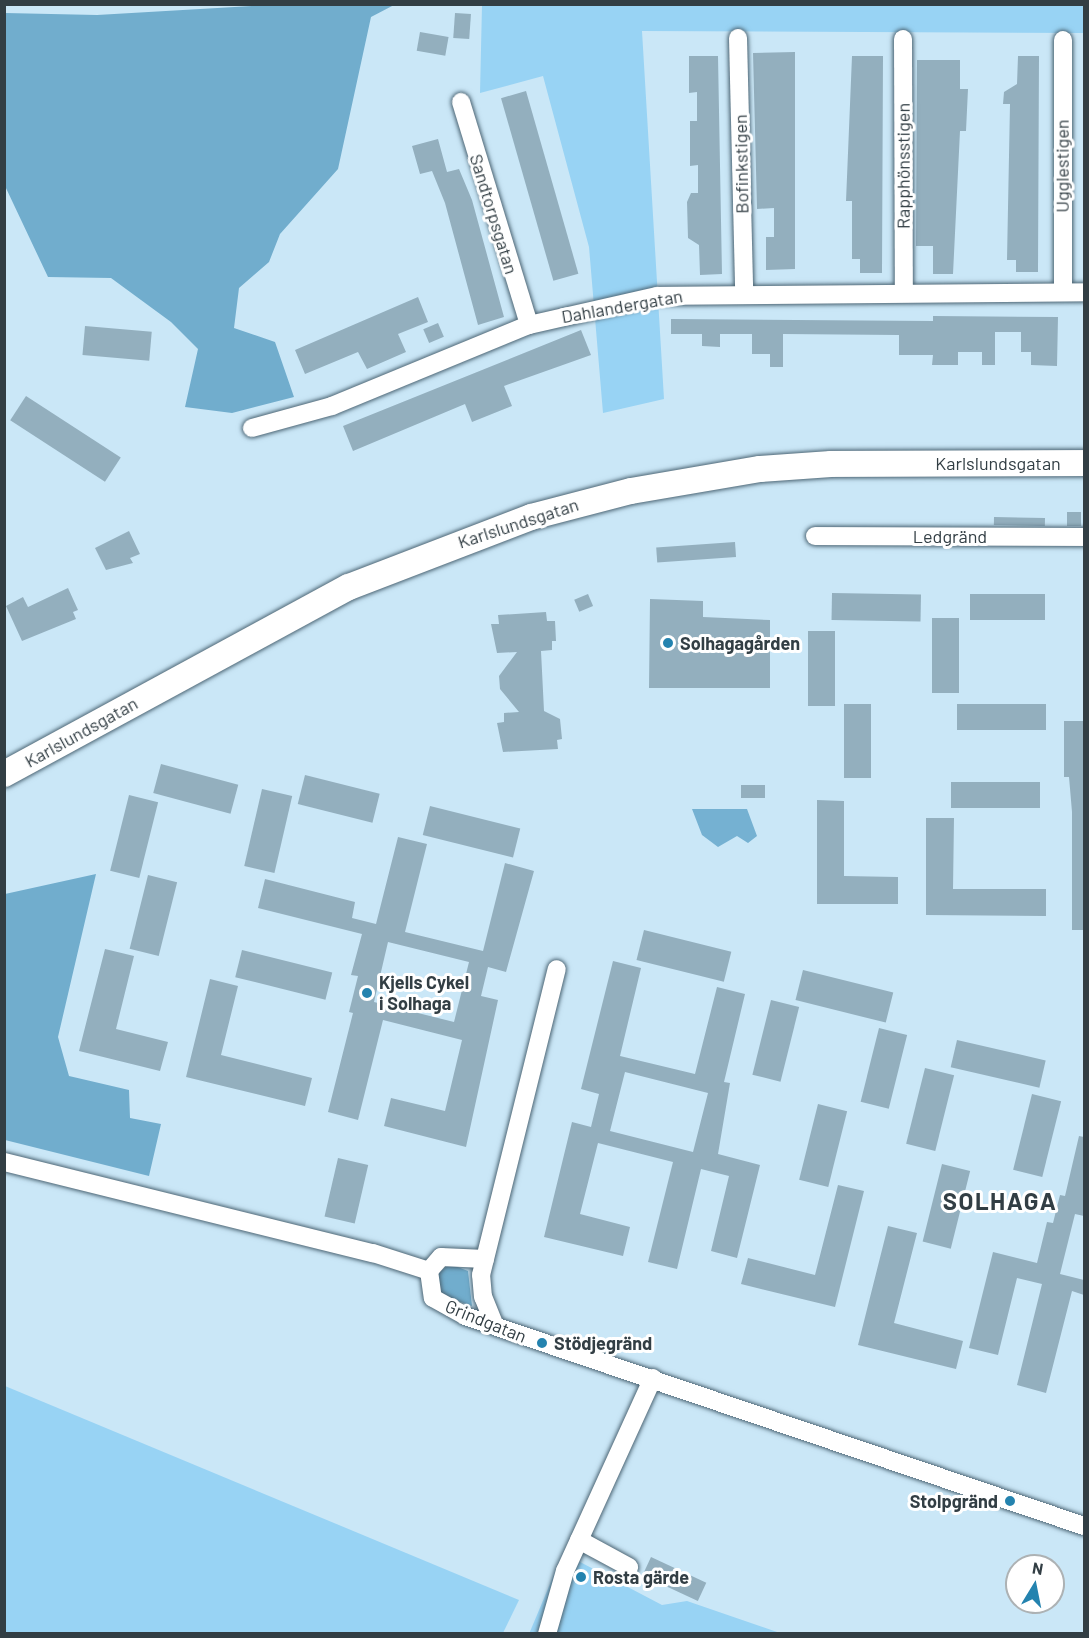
<!DOCTYPE html>
<meta charset="utf-8">
<style>
body{margin:0}
#map{position:relative;width:1089px;height:1638px;overflow:hidden;background:#cae7f7;font-family:Barlow,sans-serif}
div>[style]{position:absolute}
[style*='--x']{left:calc(var(--x)*1px);top:calc(var(--y)*1px);width:calc(var(--w)*1px);rotate:calc(var(--a)*1deg)}
.green>*{inset:0;background:#98d3f4}
.forest>*{inset:0;background:#71adcd}
.water>*{inset:0;background:#75b1d2}
.building>*{inset:0;background:#93afbe;transform-origin:0 0}
.roads{filter:drop-shadow(0 0 2px #4d6675) drop-shadow(0 0 2px #4d6675)}
.street>*{height:18px;margin:-9px;padding:0 9px;transform-origin:9px;border-radius:9px;background:#fff}
.secondary>*{height:26px;margin:-13px;padding:0 13px;transform-origin:13px;border-radius:13px;background:#fff}
.dots>*{width:16px;height:16px;translate:-50% -50%;box-sizing:border-box;border:3px solid #fff;border-radius:50%}
span{translate:-50% -50%;white-space:nowrap;text-align:center;line-height:1.15;-webkit-text-stroke:6px #fff;paint-order:stroke}
.street-label{font-size:18px;color:#323e44}
.poi-label{font-size:18px;color:#323e44;font-weight:700}
.left{translate:0 -50%;text-align:left}
.right{translate:-100% -50%;text-align:right}
.district-label{font-size:24px;color:#323e44;font-weight:700;letter-spacing:1.5px}
.frame{position:absolute;inset:0;border:6px solid #323e44;pointer-events:none}
.north{position:absolute;left:1005px;top:1554px;width:60px;height:60px;box-sizing:border-box;background:#fff;border:2px solid #adb2b4;border-radius:50%;rotate:10deg;font-size:16px;font-weight:700;line-height:24px;text-align:center;color:#323e44}
.north::after{content:'';display:block;margin:auto;width:21px;height:27px;background:#2483af;clip-path:polygon(50% 0,100% 100%,50% 72%,0 100%)}
</style>
<div id="map">
<div class="green">
<div style="clip-path:polygon(482px 5px,1084px 5px,1084px 33px,642px 31px,664px 399px,603px 413px,589px 247px,543px 76px,480px 93px)"></div>
<div style="clip-path:polygon(5px 1386px,519px 1600px,503px 1633px,5px 1633px)"></div>
<div style="clip-path:polygon(563px 1553px,662px 1605px,687px 1601px,780px 1633px,529px 1634px)"></div>
</div>
<div class="forest">
<div style="clip-path:polygon(285px 4px,394px 5px,371px 17px,338px 169px,280px 234px,269px 262px,239px 288px,234px 328px,275px 342px,294px 397px,232px 413px,185px 407px,198px 349px,171px 322px,111px 278px,48px 277px,5px 186px,5px 13px,97px 15px)"></div>
<div style="clip-path:polygon(96px 874px,58px 1037px,69px 1076px,129px 1090px,130px 1118px,161px 1124px,149px 1176px,5px 1140px,5px 894px)"></div>
<div style="clip-path:polygon(450px 1264px,468px 1271px,472px 1306px,441px 1295px,438px 1273px)"></div>
</div>
<div class="water">
<div style="clip-path:polygon(692px 809px,747px 809px,757px 836px,748px 843px,737px 836px,718px 847px,702px 835px)"></div>
</div>
<div class="building">
<div style="left:455px;top:13px;width:16px;height:25px;rotate:4deg"></div>
<div style="left:420px;top:32px;width:29px;height:19px;rotate:10deg"></div>
<div style="clip-path:polygon(795px 52px,795px 269px,766px 270px,766px 237px,774px 237px,774px 208px,757px 209px,753px 53px)"></div>
<div style="clip-path:polygon(689px 56px,718px 56px,722px 274px,700px 275px,699px 245px,688px 238px,687px 202px,691px 193px,698px 193px,698px 165px,690px 166px,690px 121px,697px 121px,697px 92px,689px 93px)"></div>
<div style="clip-path:polygon(852px 56px,883px 56px,882px 273px,860px 273px,860px 259px,852px 259px,852px 201px,846px 201px)"></div>
<div style="clip-path:polygon(1018px 56px,1039px 56px,1038px 272px,1016px 272px,1016px 260px,1007px 260px,1010px 104px,1003px 104px,1004px 92px,1017px 84px)"></div>
<div style="clip-path:polygon(917px 60px,960px 60px,960px 89px,968px 89px,966px 131px,960px 131px,953px 274px,933px 274px,933px 246px,916px 246px)"></div>
<div style="left:526px;top:91px;width:190px;height:26px;rotate:74deg"></div>
<div style="clip-path:polygon(438px 139px,447px 172px,459px 169px,472px 200px,504px 317px,478px 325px,445px 203px,432px 171px,420px 174px,412px 146px)"></div>
<div style="clip-path:polygon(418px 297px,428px 322px,398px 334px,406px 352px,367px 369px,358px 352px,305px 374px,295px 350px)"></div>
<div style="clip-path:polygon(933px 316px,1058px 317px,1057px 366px,1031px 365px,1031px 352px,1021px 352px,1021px 332px,995px 332px,995px 365px,982px 365px,982px 352px,958px 352px,958px 365px,932px 365px,933px 355px,899px 355px,899px 335px,783px 334px,783px 367px,770px 367px,770px 354px,752px 354px,752px 334px,720px 334px,720px 347px,702px 346px,702px 334px,671px 334px,671px 319px,933px 321px)"></div>
<div style="left:438px;top:323px;width:15px;height:16px;rotate:67deg"></div>
<div style="left:85px;top:326px;width:67px;height:29px;rotate:5deg"></div>
<div style="clip-path:polygon(581px 330px,591px 355px,504px 386px,512px 406px,472px 422px,465px 404px,353px 451px,343px 426px)"></div>
<div style="left:26px;top:396px;width:113px;height:29px;rotate:33deg"></div>
<div style="left:1067px;top:512px;width:14px;height:14px"></div>
<div style="left:994px;top:517px;width:51px;height:8px;rotate:1deg"></div>
<div style="clip-path:polygon(129px 531px,140px 554px,130px 558px,133px 563px,106px 570px,95px 548px)"></div>
<div style="left:735px;top:542px;width:15px;height:79px;rotate:86deg"></div>
<div style="clip-path:polygon(68px 588px,78px 610px,73px 612px,76px 619px,22px 641px,6px 606px,23px 597px,28px 607px)"></div>
<div style="left:832px;top:593px;width:89px;height:27px;rotate:1deg"></div>
<div style="left:588px;top:594px;width:13px;height:15px;rotate:67deg"></div>
<div style="left:970px;top:594px;width:75px;height:26px"></div>
<div style="clip-path:polygon(650px 599px,703px 601px,703px 617px,770px 620px,770px 688px,649px 688px)"></div>
<div style="clip-path:polygon(546px 612px,547px 621px,555px 621px,556px 641px,552px 641px,552px 650px,541px 651px,544px 711px,560px 719px,562px 739px,557px 740px,558px 749px,503px 752px,497px 723px,504px 722px,504px 713px,519px 712px,500px 689px,499px 676px,517px 652px,497px 653px,491px 624px,499px 624px,498px 615px)"></div>
<div style="left:932px;top:618px;width:27px;height:75px"></div>
<div style="left:808px;top:631px;width:27px;height:75px"></div>
<div style="left:844px;top:704px;width:27px;height:74px"></div>
<div style="left:957px;top:704px;width:89px;height:26px"></div>
<div style="clip-path:polygon(1064px 721px,1084px 721px,1084px 930px,1072px 930px,1072px 812px,1069px 777px,1064px 777px)"></div>
<div style="left:161px;top:764px;width:80px;height:30px;rotate:15deg"></div>
<div style="left:305px;top:775px;width:77px;height:30px;rotate:14deg"></div>
<div style="left:951px;top:782px;width:89px;height:26px"></div>
<div style="left:741px;top:785px;width:24px;height:13px"></div>
<div style="left:262px;top:789px;width:31px;height:79px;rotate:13deg"></div>
<div style="left:129px;top:795px;width:30px;height:78px;rotate:14deg"></div>
<div style="clip-path:polygon(817px 800px,844px 801px,844px 876px,898px 877px,898px 904px,817px 904px)"></div>
<div style="left:430px;top:806px;width:93px;height:30px;rotate:14deg"></div>
<div style="clip-path:polygon(926px 818px,954px 818px,953px 889px,1046px 889px,1046px 916px,926px 915px)"></div>
<div style="clip-path:polygon(evenodd,398px 837px,427px 844px,405px 932px,483px 951px,505px 863px,534px 871px,506px 972px,488px 967px,481px 996px,498px 1000px,466px 1147px,384px 1126px,391px 1098px,445px 1111px,462px 1040px,383px 1020px,358px 1120px,328px 1112px,353px 1013px,349px 1012px,358px 976px,351px 975px,362px 934px,258px 908px,265px 879px,355px 902px,352px 918px,376px 924px,398px 837px,388px 942px,469px 962px,454px 1022px,374px 1002px,388px 942px)"></div>
<div style="left:148px;top:875px;width:30px;height:76px;rotate:14deg"></div>
<div style="left:644px;top:930px;width:90px;height:31px;rotate:14deg"></div>
<div style="clip-path:polygon(105px 949px,134px 956px,116px 1029px,168px 1042px,160px 1071px,79px 1051px)"></div>
<div style="left:242px;top:950px;width:93px;height:28px;rotate:14deg"></div>
<div style="clip-path:polygon(evenodd,613px 961px,641px 968px,620px 1056px,695px 1074px,717px 987px,745px 994px,724px 1082px,730px 1083px,718px 1154px,760px 1165px,737px 1258px,711px 1251px,729px 1176px,701px 1169px,677px 1269px,648px 1262px,673px 1162px,598px 1143px,580px 1214px,630px 1227px,623px 1256px,544px 1237px,572px 1122px,591px 1127px,599px 1094px,581px 1089px,613px 961px,625px 1072px,708px 1093px,693px 1152px,610px 1131px,625px 1072px)"></div>
<div style="left:803px;top:970px;width:93px;height:31px;rotate:14deg"></div>
<div style="clip-path:polygon(210px 979px,238px 986px,221px 1055px,312px 1078px,305px 1106px,186px 1077px)"></div>
<div style="left:771px;top:1000px;width:29px;height:77px;rotate:14deg"></div>
<div style="left:879px;top:1028px;width:29px;height:76px;rotate:14deg"></div>
<div style="left:957px;top:1040px;width:91px;height:28px;rotate:13deg"></div>
<div style="left:925px;top:1068px;width:30px;height:78px;rotate:14deg"></div>
<div style="left:1032px;top:1094px;width:30px;height:78px;rotate:14deg"></div>
<div style="left:818px;top:1104px;width:30px;height:78px;rotate:14deg"></div>
<div style="clip-path:polygon(1079px 1136px,1084px 1137px,1084px 1216px,1075px 1214px,1060px 1274px,1084px 1280px,1084px 1295px,1072px 1291px,1046px 1393px,1017px 1385px,1042px 1284px,1017px 1278px,998px 1355px,969px 1348px,993px 1252px,1037px 1263px,1047px 1222px,1053px 1223px,1060px 1195px,1065px 1196px)"></div>
<div style="left:338px;top:1158px;width:31px;height:60px;rotate:13deg"></div>
<div style="left:942px;top:1164px;width:29px;height:80px;rotate:14deg"></div>
<div style="clip-path:polygon(838px 1185px,864px 1191px,835px 1307px,741px 1284px,748px 1258px,815px 1275px)"></div>
<div style="clip-path:polygon(888px 1226px,917px 1233px,894px 1323px,963px 1341px,956px 1369px,858px 1345px)"></div>
<div style="left:651px;top:1557px;width:61px;height:20px;rotate:25deg"></div>
</div>
<div class="roads">
<div class="street">
<div style="--x:738;--y:38;--w:253;--a:88.6"></div>
<div style="--x:903;--y:39;--w:253;--a:89.8"></div>
<div style="--x:461;--y:102;--w:233;--a:73"></div>
<div style="--x:1063;--y:292;--w:252;--a:-90"></div>
<div style="--x:252;--y:428;--w:83;--a:-15.4"></div>
<div style="--x:332;--y:406;--w:213;--a:-22.4"></div>
<div style="--x:529;--y:325;--w:131;--a:-12.8"></div>
<div style="--x:657;--y:296;--w:427;--a:-0.5"></div>
<div style="--x:815;--y:536;--w:269;--a:0.2"></div>
<div style="--x:4;--y:1162;--w:380;--a:13.9"></div>
<div style="--x:373;--y:1253;--w:59;--a:17.8"></div>
<div style="--x:485;--y:1259;--w:44;--a:-177.4"></div>
<div style="--x:441;--y:1257;--w:18;--a:131"></div>
<div style="--x:429;--y:1271;--w:27;--a:82"></div>
<div style="--x:433;--y:1298;--w:37;--a:29"></div>
<div style="--x:465;--y:1316;--w:654;--a:18.74"></div>
<div style="--x:495;--y:1326;--w:31;--a:-112"></div>
<div style="--x:483;--y:1297;--w:22;--a:-95"></div>
<div style="--x:481;--y:1275;--w:315;--a:-76.1"></div>
<div style="--x:579;--y:1540;--w:57;--a:28.4"></div>
<div style="--x:547;--y:1634;--w:66;--a:-74.1"></div>
<div style="--x:565;--y:1571;--w:212;--a:-65.5"></div>
</div>
<div class="secondary">
<div style="--x:4;--y:774;--w:392;--a:-28.5"></div>
<div style="--x:349;--y:587;--w:195;--a:-21"></div>
<div style="--x:531;--y:517;--w:103;--a:-14.6"></div>
<div style="--x:631;--y:491;--w:131;--a:-9.7"></div>
<div style="--x:760;--y:469;--w:71;--a:-4"></div>
<div style="--x:831;--y:464;--w:253;--a:-0.2"></div>
</div>
</div>
<div class="dots">
<div style="left:668px;top:643px;background:#2483af"></div>
<div style="left:367px;top:993px;background:#2483af"></div>
<div style="left:542px;top:1343px;background:#2483af"></div>
<div style="left:1010px;top:1501px;background:#2483af"></div>
<div style="left:581px;top:1577px;background:#2483af"></div>
</div>
<div class="street-label">
<span style="left:741px;top:164px;rotate:-91deg">Bofinkstigen</span>
<span style="left:903px;top:166px;rotate:-90deg">Rapphönsstigen</span>
<span style="left:1062px;top:166px;rotate:-90deg">Ugglestigen</span>
<span style="left:494px;top:214px;rotate:73deg">Sandtorpsgatan</span>
<span style="left:622px;top:306px;rotate:-10deg">Dahlandergatan</span>
<span style="left:998px;top:463px">Karlslundsgatan</span>
<span style="left:518px;top:523px;rotate:-18deg">Karlslundsgatan</span>
<span style="left:950px;top:536px">Ledgränd</span>
<span style="left:81px;top:732px;rotate:-29deg">Karlslundsgatan</span>
<span style="left:486px;top:1321px;rotate:22deg">Grindgatan</span>
</div>
<div class="poi-label">
<span class="left" style="left:680px;top:643px">Solhagagården</span>
<span class="left" style="left:379px;top:993px">Kjells Cykel<br>i Solhaga</span>
<span class="left" style="left:554px;top:1343px">Stödjegränd</span>
<span class="right" style="left:998px;top:1501px">Stolpgränd</span>
<span class="left" style="left:593px;top:1577px">Rosta gärde</span>
</div>
<div class="district-label">
<span style="left:1000px;top:1201px">SOLHAGA</span>
</div>
<div class="frame"></div>
<div class="north">N</div>
</div>
